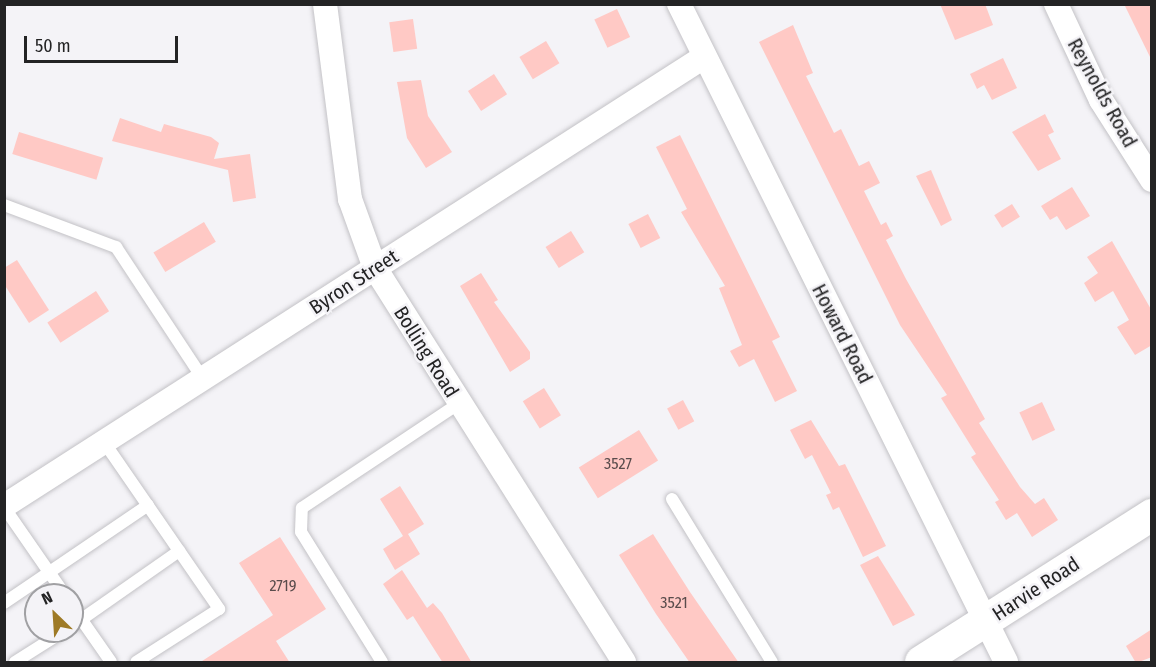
<!DOCTYPE html>
<style>
body{margin:0}
#map{position:relative;width:1156px;height:667px;overflow:hidden;background:#f4f3f7;font-family:"Fira Sans Condensed",sans-serif}
div>[style]{position:absolute}
[style*='--x']{left:calc(var(--x)*1px);top:calc(var(--y)*1px);width:calc(var(--w)*1px);rotate:calc(var(--a)*1deg)}
.building>*{inset:0;background:#ffc9c5;transform-origin:0 0}
.roads{filter:drop-shadow(0 0 2px #c3c2c6) drop-shadow(0 0 2px #c3c2c6)}
.service>*{height:12px;margin:-6px;padding:0 6px;transform-origin:6px;border-radius:6px;background:#fff}
.minor>*{height:24px;margin:-12px;padding:0 12px;transform-origin:12px;border-radius:12px;background:#fff}
.tertiary>*{height:32px;margin:-16px;padding:0 16px;transform-origin:16px;border-radius:16px;background:#fff}
span{translate:-50% -50%;white-space:nowrap;text-align:center;line-height:1.15;-webkit-text-stroke:5px #f4f3f7;paint-order:stroke}
.number-label{font-size:16px;color:#5a4c4c}
.number-label span{-webkit-text-stroke-width:0}
.street-label{font-size:20px;color:#232324}
.frame{position:absolute;inset:0;border:6px solid #232324;pointer-events:none}
.north{position:absolute;left:24px;top:583px;width:60px;height:60px;box-sizing:border-box;background:#f4f3f7;border:2px solid #a0a0a3;border-radius:50%;rotate:335deg;font-size:16px;font-weight:700;line-height:24px;text-align:center;color:#232324}
.north::after{content:'';display:block;margin:auto;width:21px;height:27px;background:#9e7a26;clip-path:polygon(50% 0,100% 100%,50% 72%,0 100%)}
.scale{position:absolute;left:24px;top:36px;width:154px;height:27px;box-sizing:border-box;border:3px solid #232324;border-top:0;padding-left:8px;font-size:18px;line-height:21px;white-space:nowrap;color:#232324;-webkit-text-stroke:4px #f4f3f7;paint-order:stroke}
</style>
<div id="map">
<div class="building">
<div style="clip-path:polygon(940px 4px,985px 4px,993px 25px,955px 40px)"></div>
<div style="clip-path:polygon(1124px 4px,1152px 4px,1152px 61px)"></div>
<div style="left:617px;top:9px;width:31px;height:25px;rotate:65deg"></div>
<div style="left:413px;top:19px;width:30px;height:24px;rotate:82deg"></div>
<div style="clip-path:polygon(793px 25px,813px 73px,806px 76px,834px 133px,841px 129px,859px 166px,869px 161px,880px 183px,864px 191px,881px 225px,886px 222px,893px 236px,886px 240px,906px 279px,985px 419px,979px 423px,1020px 487px,1035px 504px,1044px 498px,1058px 520px,1032px 537px,1017px 513px,1006px 520px,995px 502px,999px 500px,971px 457px,976px 454px,941px 398px,947px 395px,900px 325px,759px 42px)"></div>
<div style="left:546px;top:41px;width:26px;height:31px;rotate:59deg"></div>
<div style="clip-path:polygon(1003px 58px,1017px 88px,992px 100px,984px 85px,977px 89px,970px 74px)"></div>
<div style="left:494px;top:74px;width:24px;height:31px;rotate:57deg"></div>
<div style="clip-path:polygon(421px 80px,428px 116px,452px 152px,426px 168px,407px 138px,397px 82px)"></div>
<div style="clip-path:polygon(1045px 114px,1054px 132px,1048px 135px,1061px 159px,1038px 171px,1012px 132px)"></div>
<div style="clip-path:polygon(120px 118px,161px 132px,164px 124px,211px 137px,219px 143px,214px 159px,250px 154px,256px 198px,233px 202px,228px 170px,112px 141px)"></div>
<div style="left:19px;top:132px;width:88px;height:23px;rotate:17deg"></div>
<div style="clip-path:polygon(680px 135px,780px 337px,772px 341px,797px 391px,775px 402px,754px 359px,739px 367px,730px 351px,742px 345px,719px 288px,725px 286px,681px 212px,687px 209px,656px 147px)"></div>
<div style="clip-path:polygon(931px 170px,952px 220px,941px 226px,916px 176px)"></div>
<div style="clip-path:polygon(1072px 187px,1090px 216px,1066px 230px,1057px 216px,1050px 220px,1041px 206px)"></div>
<div style="left:1012px;top:204px;width:15px;height:21px;rotate:58deg"></div>
<div style="left:648px;top:214px;width:27px;height:22px;rotate:63deg"></div>
<div style="left:204px;top:222px;width:23px;height:59px;rotate:59deg"></div>
<div style="left:571px;top:231px;width:25px;height:30px;rotate:58deg"></div>
<div style="clip-path:polygon(1112px 241px,1152px 311px,1152px 345px,1135px 355px,1117px 327px,1129px 320px,1113px 291px,1095px 302px,1084px 283px,1098px 273px,1087px 257px)"></div>
<div style="clip-path:polygon(17px 260px,49px 310px,29px 323px,4px 284px,4px 268px)"></div>
<div style="clip-path:polygon(481px 273px,498px 300px,494px 302px,530px 352px,530px 359px,510px 372px,460px 286px)"></div>
<div style="left:96px;top:291px;width:24px;height:58px;rotate:57deg"></div>
<div style="left:544px;top:388px;width:32px;height:25px;rotate:58deg"></div>
<div style="left:683px;top:400px;width:24px;height:18px;rotate:62deg"></div>
<div style="left:1042px;top:402px;width:31px;height:25px;rotate:65deg"></div>
<div style="clip-path:polygon(811px 420px,839px 466px,845px 464px,886px 546px,863px 557px,839px 507px,833px 510px,826px 495px,831px 493px,812px 455px,805px 459px,790px 430px)"></div>
<div style="left:639px;top:430px;width:36px;height:71px;rotate:58deg"></div>
<div style="clip-path:polygon(400px 486px,424px 524px,408px 534px,420px 554px,395px 570px,383px 549px,403px 536px,380px 499px)"></div>
<div style="clip-path:polygon(653px 534px,690px 592px,739px 663px,690px 663px,656px 614px,619px 555px)"></div>
<div style="clip-path:polygon(280px 537px,326px 609px,276px 641px,290px 663px,199px 663px,273px 615px,239px 563px)"></div>
<div style="clip-path:polygon(878px 556px,915px 615px,893px 626px,860px 565px)"></div>
<div style="clip-path:polygon(402px 570px,427px 608px,433px 603px,442px 613px,472px 663px,443px 663px,413px 616px,407px 620px,383px 584px)"></div>
<div style="clip-path:polygon(1152px 629px,1152px 657px,1136px 663px,1126px 646px)"></div>
</div>
<div class="roads">
<div class="service">
<div style="--x:4;--y:205;--w:120;--a:20.6"></div>
<div style="--x:116;--y:247;--w:158;--a:56.6"></div>
<div style="--x:104;--y:442;--w:203;--a:55.4"></div>
<div style="--x:219;--y:609;--w:98;--a:147.4"></div>
<div style="--x:672;--y:499;--w:191;--a:58.5"></div>
<div style="--x:4;--y:507;--w:107;--a:55.3"></div>
<div style="--x:4;--y:603;--w:174;--a:-34.2"></div>
<div style="--x:72;--y:606;--w:68;--a:55.1"></div>
<div style="--x:72;--y:626;--w:131;--a:-35"></div>
<div style="--x:15;--y:662;--w:58;--a:-32.3"></div>
<div style="--x:382;--y:662;--w:153;--a:-121.9"></div>
<div style="--x:301;--y:532;--w:24;--a:-88"></div>
<div style="--x:302;--y:508;--w:187;--a:-33.7"></div>
</div>
<div class="minor">
<div style="--x:325;--y:4;--w:197;--a:82.7"></div>
<div style="--x:350;--y:199;--w:73;--a:70.1"></div>
<div style="--x:375;--y:268;--w:466;--a:57.7"></div>
<div style="--x:679;--y:4;--w:735;--a:63.57"></div>
<div style="--x:1056;--y:4;--w:106;--a:64.9"></div>
<div style="--x:1101;--y:100;--w:95;--a:57.5"></div>
<div style="--x:4;--y:506;--w:832;--a:-32.68"></div>
</div>
<div class="tertiary">
<div style="--x:921;--y:662;--w:274;--a:-32.5"></div>
</div>
</div>
<div class="number-label">
<span style="left:618px;top:464px">3527</span>
<span style="left:283px;top:586px">2719</span>
<span style="left:674px;top:603px">3521</span>
</div>
<div class="street-label">
<span style="left:1102px;top:93px;rotate:61deg">Reynolds Road</span>
<span style="left:354px;top:282px;rotate:-33deg">Byron Street</span>
<span style="left:842px;top:334px;rotate:63deg">Howard Road</span>
<span style="left:426px;top:352px;rotate:58deg">Bolling Road</span>
<span style="left:1036px;top:589px;rotate:-33deg">Harvie Road</span>
</div>
<div class="frame"></div>
<div class="north">N</div>
<div class="scale">50 m</div>
</div>
